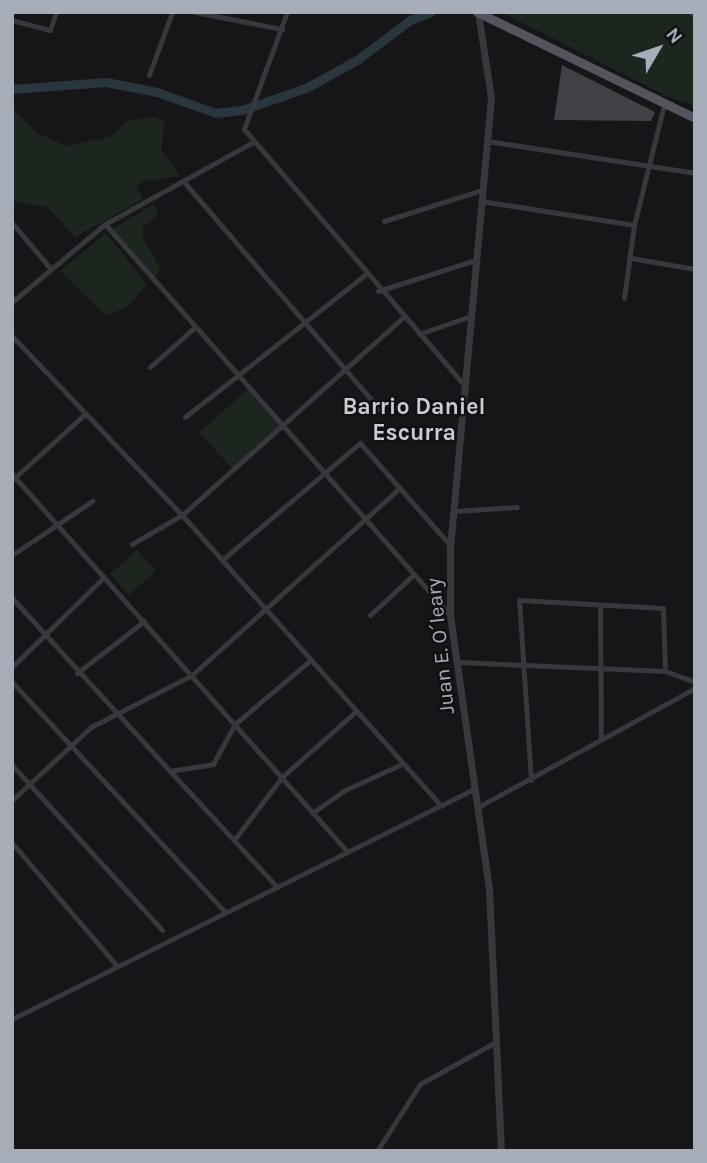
<!DOCTYPE html>
<meta charset="utf-8">
<style>
body{margin:0}
#map{position:relative;width:707px;height:1163px;overflow:hidden;background:#161618;font-family:Karla,sans-serif}
div>[style]{position:absolute}
[style*='--x']{left:calc(var(--x)*1px);top:calc(var(--y)*1px);width:calc(var(--w)*1px);rotate:calc(var(--a)*1deg)}
.green>*{inset:0;background:#1d261e;transform-origin:0 0}
.river>*{height:9px;margin:-4.5px;padding:0 4.5px;transform-origin:4.5px;border-radius:4.5px;background:#2a363d}
.building>*{inset:0;background:#3f4145}
.minor>*{height:5px;margin:-2.5px;padding:0 2.5px;transform-origin:2.5px;border-radius:2.5px;background:#36383d}
.tertiary>*{height:7px;margin:-3.5px;padding:0 3.5px;transform-origin:3.5px;border-radius:3.5px;background:#36383d}
.primary>*{height:9px;margin:-4.5px;padding:0 4.5px;transform-origin:4.5px;border-radius:4.5px;background:#52555d}
span{translate:-50% -50%;white-space:nowrap;text-align:center;line-height:1.15;-webkit-text-stroke:5px #111113;paint-order:stroke}
.street-label{font-size:21px;color:#a6adb9}
.neighbourhood-label{font-size:23px;color:#c8ccd5;font-weight:700}
.frame{position:absolute;inset:0;border:14px solid #a6adb9;pointer-events:none}
.north{position:absolute;left:623px;top:14px;width:70px;height:70px;-webkit-text-stroke:5px #111113;paint-order:stroke;rotate:51deg;font-size:19px;font-weight:700;line-height:28px;text-align:center;color:#a6adb9}
.north::after{content:'';display:block;margin:auto;width:24px;height:32px;background:#a6adb9;clip-path:polygon(50% 0,100% 100%,50% 72%,0 100%)}
</style>
<div id="map">
<div class="green">
<div style="clip-path:polygon(501px 12px,695px 12px,695px 106px,667px 96px)"></div>
<div style="clip-path:polygon(12px 108px,39px 134px,67px 146px,110px 137px,127px 121px,154px 117px,165px 122px,161px 150px,180px 176px,144px 181px,136px 186px,143px 199px,75px 237px,47px 207px,12px 201px)"></div>
<div style="clip-path:polygon(154px 204px,158px 214px,143px 227px,143px 238px,160px 269px,154px 279px,113px 229px)"></div>
<div style="clip-path:polygon(106px 233px,147px 285px,127px 307px,106px 316px,60px 271px)"></div>
<div style="left:248px;top:389px;width:51px;height:65px;rotate:48deg"></div>
<div style="left:137px;top:550px;width:28px;height:36px;rotate:48deg"></div>
</div>
<div class="river">
<div style="--x:693;--y:12;--w:3;--a:45"></div>
<div style="--x:12;--y:89;--w:94;--a:-4.3"></div>
<div style="--x:106;--y:82;--w:52;--a:11.1"></div>
<div style="--x:157;--y:92;--w:63;--a:19.6"></div>
<div style="--x:216;--y:113;--w:26;--a:-7"></div>
<div style="--x:242;--y:110;--w:68;--a:-19"></div>
<div style="--x:306;--y:88;--w:58;--a:-28.8"></div>
<div style="--x:357;--y:60;--w:66;--a:-37"></div>
<div style="--x:410;--y:20;--w:22;--a:-21"></div>
</div>
<div class="building">
<div style="clip-path:polygon(562px 65px,655px 112px,651px 121px,554px 120px)"></div>
</div>
<div class="minor">
<div style="--x:195;--y:12;--w:89;--a:11.1"></div>
<div style="--x:287;--y:12;--w:125;--a:110.2"></div>
<div style="--x:244;--y:129;--w:338;--a:49.3"></div>
<div style="--x:12;--y:20;--w:39;--a:15"></div>
<div style="--x:50;--y:30;--w:19;--a:-72"></div>
<div style="--x:149;--y:75;--w:67;--a:-69.9"></div>
<div style="--x:487;--y:141;--w:210;--a:8.7"></div>
<div style="--x:184;--y:182;--w:305;--a:49.3"></div>
<div style="--x:481;--y:201;--w:155;--a:8.9"></div>
<div style="--x:384;--y:221;--w:103;--a:-17.6"></div>
<div style="--x:12;--y:223;--w:60;--a:49.7"></div>
<div style="--x:105;--y:224;--w:521;--a:48.58"></div>
<div style="--x:631;--y:258;--w:65;--a:9.8"></div>
<div style="--x:378;--y:291;--w:103;--a:-17.6"></div>
<div style="--x:624;--y:298;--w:74;--a:-82.2"></div>
<div style="--x:634;--y:225;--w:124;--a:-76"></div>
<div style="--x:12;--y:302;--w:121;--a:-40"></div>
<div style="--x:105;--y:224;--w:169;--a:-29"></div>
<div style="--x:419;--y:334;--w:55;--a:-19.1"></div>
<div style="--x:12;--y:336;--w:247;--a:46.5"></div>
<div style="--x:182;--y:515;--w:388;--a:48.3"></div>
<div style="--x:150;--y:367;--w:60;--a:-41.6"></div>
<div style="--x:185;--y:417;--w:229;--a:-38.3"></div>
<div style="--x:12;--y:474;--w:502;--a:48.39"></div>
<div style="--x:12;--y:480;--w:97;--a:-42.1"></div>
<div style="--x:454;--y:511;--w:63;--a:-3.6"></div>
<div style="--x:132;--y:544;--w:58;--a:-30.1"></div>
<div style="--x:182;--y:515;--w:295;--a:-41.8"></div>
<div style="--x:12;--y:555;--w:97;--a:-34"></div>
<div style="--x:222;--y:560;--w:181;--a:-40.3"></div>
<div style="--x:360;--y:443;--w:136;--a:48.6"></div>
<div style="--x:12;--y:598;--w:234;--a:47.6"></div>
<div style="--x:170;--y:771;--w:44;--a:-9.2"></div>
<div style="--x:213;--y:764;--w:46;--a:-61.2"></div>
<div style="--x:235;--y:724;--w:96;--a:-40.3"></div>
<div style="--x:600;--y:606;--w:132;--a:89.6"></div>
<div style="--x:370;--y:615;--w:59;--a:-42.9"></div>
<div style="--x:458;--y:662;--w:207;--a:2.5"></div>
<div style="--x:665;--y:671;--w:32;--a:20"></div>
<div style="--x:12;--y:667;--w:129;--a:-44.4"></div>
<div style="--x:77;--y:673;--w:85;--a:-37.8"></div>
<div style="--x:12;--y:682;--w:312;--a:47.2"></div>
<div style="--x:12;--y:765;--w:223;--a:47.7"></div>
<div style="--x:170;--y:771;--w:156;--a:47.3"></div>
<div style="--x:531;--y:780;--w:180;--a:-93.8"></div>
<div style="--x:519;--y:600;--w:144;--a:3.2"></div>
<div style="--x:663;--y:608;--w:63;--a:88.2"></div>
<div style="--x:12;--y:800;--w:108;--a:-42.7"></div>
<div style="--x:91;--y:727;--w:114;--a:-27.2"></div>
<div style="--x:192;--y:675;--w:280;--a:-42"></div>
<div style="--x:478;--y:807;--w:247;--a:-28.7"></div>
<div style="--x:312;--y:813;--w:38;--a:-35"></div>
<div style="--x:343;--y:791;--w:65;--a:-24.6"></div>
<div style="--x:234;--y:840;--w:79;--a:-52.7"></div>
<div style="--x:282;--y:777;--w:98;--a:-41.7"></div>
<div style="--x:12;--y:843;--w:162;--a:49.5"></div>
<div style="--x:12;--y:1019;--w:516;--a:-26.47"></div>
<div style="--x:377;--y:1151;--w:80;--a:-57.3"></div>
<div style="--x:420;--y:1084;--w:85;--a:-29"></div>
</div>
<div class="tertiary">
<div style="--x:478;--y:12;--w:87;--a:81.4"></div>
<div style="--x:491;--y:98;--w:449;--a:95.2"></div>
<div style="--x:450;--y:545;--w:70;--a:90"></div>
<div style="--x:450;--y:615;--w:276;--a:81.9"></div>
<div style="--x:489;--y:888;--w:263;--a:87.4"></div>
</div>
<div class="primary">
<div style="--x:477;--y:12;--w:242;--a:25.9"></div>
</div>
<div class="street-label">
<span style="left:440px;top:646px;rotate:-96deg">Juan E. O´leary</span>
</div>
<div class="neighbourhood-label">
<span style="left:414px;top:420px">Barrio Daniel<br>Escurra</span>
</div>
<div class="frame"></div>
<div class="north">N</div>
</div>
